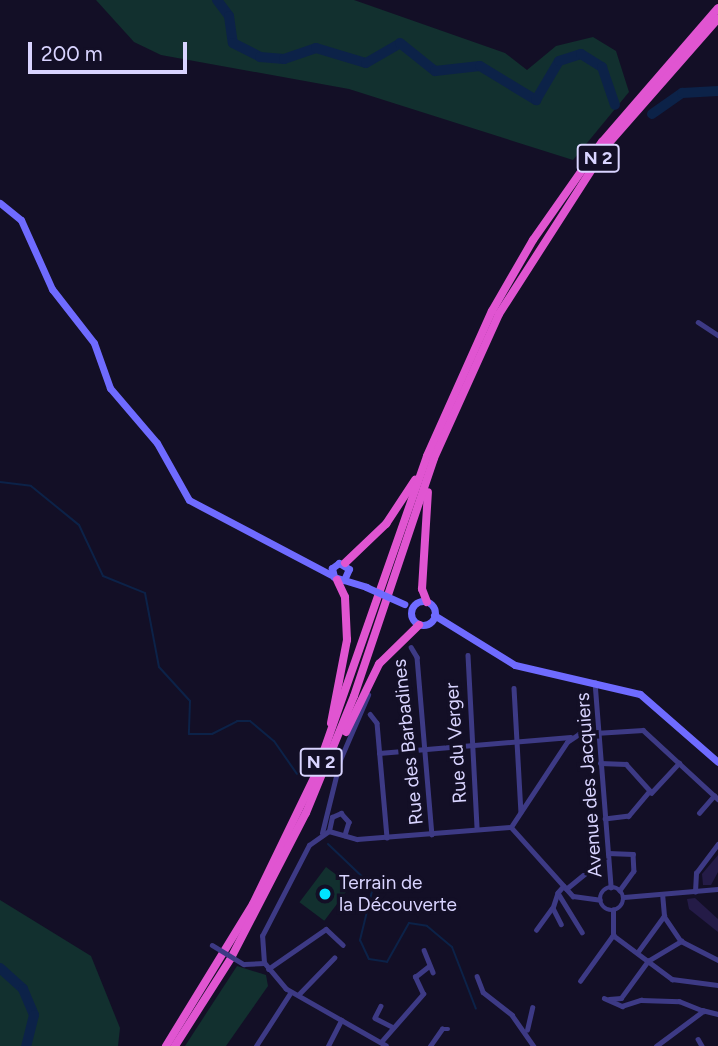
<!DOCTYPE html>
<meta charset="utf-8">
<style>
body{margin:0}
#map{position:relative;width:718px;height:1046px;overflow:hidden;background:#130f26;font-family:Figtree,sans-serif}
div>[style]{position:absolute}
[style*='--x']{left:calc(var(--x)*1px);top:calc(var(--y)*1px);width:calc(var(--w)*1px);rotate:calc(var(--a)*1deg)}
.green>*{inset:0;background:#12302f;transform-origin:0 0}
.stream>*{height:2px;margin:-1px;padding:0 1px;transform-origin:1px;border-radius:1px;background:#0c2248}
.river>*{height:10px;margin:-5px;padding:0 5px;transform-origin:5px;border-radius:5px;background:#0c2248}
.building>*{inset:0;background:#241b47}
.minor>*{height:4.5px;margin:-2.25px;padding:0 2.25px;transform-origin:2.25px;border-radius:2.25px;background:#3d3a85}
.minor>.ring{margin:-2.25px;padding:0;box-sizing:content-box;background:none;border:4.5px solid #3d3a85;border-radius:50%}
.secondary>*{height:7px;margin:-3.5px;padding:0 3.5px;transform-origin:3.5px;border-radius:3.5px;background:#6f6bff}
.secondary>.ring{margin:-3.5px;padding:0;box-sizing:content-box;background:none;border:7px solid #6f6bff;border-radius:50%}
.trunk>*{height:8px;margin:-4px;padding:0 4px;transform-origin:4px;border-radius:4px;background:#e055d1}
.minor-bridge>*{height:4.5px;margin:-2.25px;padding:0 2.25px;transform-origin:2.25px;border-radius:2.25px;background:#3d3a85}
.secondary-bridge>*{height:7px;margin:-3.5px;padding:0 3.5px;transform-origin:3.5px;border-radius:3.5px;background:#6f6bff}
.dots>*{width:19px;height:19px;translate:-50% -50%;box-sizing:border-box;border:4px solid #130f26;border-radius:50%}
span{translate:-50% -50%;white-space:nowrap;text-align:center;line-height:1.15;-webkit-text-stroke:7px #130f26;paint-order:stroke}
.shield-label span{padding:2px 5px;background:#130f26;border:2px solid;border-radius:5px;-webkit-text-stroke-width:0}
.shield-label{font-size:18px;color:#d9d4ff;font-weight:700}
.street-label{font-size:19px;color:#d9d4ff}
.poi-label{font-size:19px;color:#d9d4ff}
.left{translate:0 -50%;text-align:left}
.scale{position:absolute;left:28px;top:42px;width:159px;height:32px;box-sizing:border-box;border:4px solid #d9d4ff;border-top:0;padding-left:9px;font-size:21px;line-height:24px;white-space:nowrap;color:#d9d4ff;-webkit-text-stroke:5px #130f26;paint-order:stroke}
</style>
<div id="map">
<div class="green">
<div style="clip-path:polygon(96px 0,354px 0,505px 53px,527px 70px,556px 46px,593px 37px,616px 51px,629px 92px,573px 160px,349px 89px,161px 55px,134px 42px)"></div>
<div style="left:326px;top:867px;width:31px;height:44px;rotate:37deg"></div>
<div style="clip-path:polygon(0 900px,91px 956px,120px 1028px,118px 1046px,0 1046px)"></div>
<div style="clip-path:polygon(237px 966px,266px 975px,268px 986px,226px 1046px,185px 1046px)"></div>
</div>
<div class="stream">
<div style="--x:0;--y:482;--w:31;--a:7"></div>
<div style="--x:31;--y:486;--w:62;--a:39.1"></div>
<div style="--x:79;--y:525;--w:56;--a:64.8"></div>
<div style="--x:103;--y:576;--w:45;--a:22"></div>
<div style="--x:145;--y:593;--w:75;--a:79.3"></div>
<div style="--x:159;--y:667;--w:46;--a:47.6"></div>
<div style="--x:190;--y:701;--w:33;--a:92"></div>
<div style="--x:189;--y:734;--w:23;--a:0"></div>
<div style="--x:212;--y:734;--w:28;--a:-27"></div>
<div style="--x:237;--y:721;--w:13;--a:0"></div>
<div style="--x:250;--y:721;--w:31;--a:40"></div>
<div style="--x:274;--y:741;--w:40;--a:55.1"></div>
<div style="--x:328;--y:844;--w:62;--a:43.7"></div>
<div style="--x:373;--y:887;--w:55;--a:103.8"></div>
<div style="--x:360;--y:940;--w:21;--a:65"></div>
<div style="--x:369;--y:959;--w:18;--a:9"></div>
<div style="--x:387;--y:962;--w:45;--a:-60.6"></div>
<div style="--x:409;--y:923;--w:18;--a:9"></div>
<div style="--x:427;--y:926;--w:33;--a:40"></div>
<div style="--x:452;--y:947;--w:66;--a:68.8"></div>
</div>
<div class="river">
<div style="--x:217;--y:0;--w:20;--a:53"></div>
<div style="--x:229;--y:16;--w:27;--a:82"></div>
<div style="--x:233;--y:43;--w:30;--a:27"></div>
<div style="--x:260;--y:57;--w:24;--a:5"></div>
<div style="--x:284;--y:59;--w:34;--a:-19"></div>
<div style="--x:316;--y:48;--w:52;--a:16.7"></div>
<div style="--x:366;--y:63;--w:39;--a:-30"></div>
<div style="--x:400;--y:43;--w:45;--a:38.7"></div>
<div style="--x:435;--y:71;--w:45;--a:-6.3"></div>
<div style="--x:480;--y:66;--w:66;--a:31.3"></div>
<div style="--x:536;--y:100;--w:45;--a:-59.5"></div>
<div style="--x:559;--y:61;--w:23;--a:-18"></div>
<div style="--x:581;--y:54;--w:25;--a:32"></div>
<div style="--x:602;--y:67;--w:40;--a:71.1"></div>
<div style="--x:652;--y:114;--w:37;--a:-35"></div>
<div style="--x:682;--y:93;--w:36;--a:-3"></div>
<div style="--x:0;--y:968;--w:31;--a:42"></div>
<div style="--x:23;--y:989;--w:28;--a:67"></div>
<div style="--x:34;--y:1015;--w:32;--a:104"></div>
</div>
<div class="building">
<div style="clip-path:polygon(718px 855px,718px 872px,711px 885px,703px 885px,702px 874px)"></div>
<div style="clip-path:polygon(695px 898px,718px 919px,718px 932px,689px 909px,687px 899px)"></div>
</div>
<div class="minor">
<div style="--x:698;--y:322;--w:24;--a:33"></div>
<div style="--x:411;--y:647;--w:12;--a:59"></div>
<div style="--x:417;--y:657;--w:178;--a:85.2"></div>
<div style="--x:468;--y:655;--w:174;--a:87"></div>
<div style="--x:595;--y:682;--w:206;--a:85.5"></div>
<div style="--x:514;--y:688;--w:124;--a:86.8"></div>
<div style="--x:370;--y:714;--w:11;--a:52"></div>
<div style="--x:377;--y:723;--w:115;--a:85"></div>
<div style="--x:379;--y:753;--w:192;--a:-4.8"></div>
<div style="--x:600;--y:763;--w:26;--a:2"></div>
<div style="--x:626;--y:764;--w:36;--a:48"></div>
<div style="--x:650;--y:791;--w:33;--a:130"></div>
<div style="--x:629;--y:816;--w:24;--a:173"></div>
<div style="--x:651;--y:793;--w:41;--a:-47"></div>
<div style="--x:699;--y:813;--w:23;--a:-49"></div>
<div style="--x:511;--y:827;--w:102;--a:-56.6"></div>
<div style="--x:567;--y:742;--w:14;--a:-34"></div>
<div style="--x:579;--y:734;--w:64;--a:-3.6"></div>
<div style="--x:643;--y:730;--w:102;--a:42.6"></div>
<div style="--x:511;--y:827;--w:93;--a:48.1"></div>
<div style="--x:573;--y:896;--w:27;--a:8"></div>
<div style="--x:329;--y:831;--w:14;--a:-78"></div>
<div style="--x:332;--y:817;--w:10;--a:-24"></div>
<div style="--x:341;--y:813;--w:12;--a:48"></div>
<div style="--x:349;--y:822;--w:14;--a:107"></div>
<div style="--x:322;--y:833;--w:75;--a:-76.1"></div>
<div style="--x:340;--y:760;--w:71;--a:-66.7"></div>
<div style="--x:608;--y:853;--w:25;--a:2"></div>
<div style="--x:633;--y:854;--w:17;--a:87"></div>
<div style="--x:634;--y:871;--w:24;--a:126"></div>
<div style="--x:564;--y:886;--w:9;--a:131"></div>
<div style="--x:558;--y:893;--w:46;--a:58.4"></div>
<div class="ring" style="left:600px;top:887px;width:19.5px;height:19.5px"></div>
<div style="--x:566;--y:889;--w:26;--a:-39"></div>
<div style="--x:695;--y:892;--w:19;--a:-87"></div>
<div style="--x:696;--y:873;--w:36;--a:-53"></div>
<div style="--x:558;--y:893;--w:16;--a:108"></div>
<div style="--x:553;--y:908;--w:18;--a:63"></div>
<div style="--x:624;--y:897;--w:94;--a:-4.9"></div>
<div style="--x:664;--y:916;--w:30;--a:56"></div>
<div style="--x:536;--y:930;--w:27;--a:-54"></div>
<div style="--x:613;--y:935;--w:74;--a:36.7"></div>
<div style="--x:672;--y:979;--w:46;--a:7.4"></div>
<div style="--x:424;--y:950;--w:24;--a:68"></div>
<div style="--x:637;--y:953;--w:46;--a:-53.9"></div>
<div style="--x:664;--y:916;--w:21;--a:-95"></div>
<div style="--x:244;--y:964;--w:20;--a:-3"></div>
<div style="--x:268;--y:969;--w:70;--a:-34.6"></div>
<div style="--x:326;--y:929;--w:23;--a:43"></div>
<div style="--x:477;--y:976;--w:17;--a:69"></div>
<div style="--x:483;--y:992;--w:37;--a:38"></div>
<div style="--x:512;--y:1015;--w:38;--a:55"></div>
<div style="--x:580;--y:981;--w:57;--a:-54.3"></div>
<div style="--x:613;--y:935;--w:25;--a:-90"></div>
<div style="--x:298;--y:995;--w:52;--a:-45.8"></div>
<div style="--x:604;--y:998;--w:20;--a:24"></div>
<div style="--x:622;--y:1006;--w:20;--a:-18"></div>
<div style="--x:641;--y:1000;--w:38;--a:2"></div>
<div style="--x:679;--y:1001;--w:27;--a:22"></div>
<div style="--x:704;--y:1011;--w:59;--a:143.3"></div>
<div style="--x:609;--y:999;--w:12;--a:-5"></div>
<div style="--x:621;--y:998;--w:46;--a:-53.9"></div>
<div style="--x:648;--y:961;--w:39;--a:-31"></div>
<div style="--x:681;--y:941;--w:42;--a:27.2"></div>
<div style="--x:381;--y:1006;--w:13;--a:117"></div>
<div style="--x:375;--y:1018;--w:18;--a:27"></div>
<div style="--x:702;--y:1010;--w:16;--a:14"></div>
<div style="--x:527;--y:1030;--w:23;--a:-77"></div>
<div style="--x:698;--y:1039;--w:8;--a:60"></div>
<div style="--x:381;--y:1042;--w:64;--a:-48.8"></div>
<div style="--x:423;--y:994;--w:19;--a:-115"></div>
<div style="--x:415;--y:977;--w:18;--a:-38"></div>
<div style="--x:256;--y:1046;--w:64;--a:-57.1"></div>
<div style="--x:328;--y:1046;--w:29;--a:-63"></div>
<div style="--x:386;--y:1046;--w:115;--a:-150.3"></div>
<div style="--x:286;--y:989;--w:34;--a:-130"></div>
<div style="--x:264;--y:963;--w:27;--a:-94"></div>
<div style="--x:262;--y:936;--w:102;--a:-62.7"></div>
<div style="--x:309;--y:845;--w:24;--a:-35"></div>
<div style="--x:329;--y:831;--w:29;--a:16"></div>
<div style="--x:357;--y:839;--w:154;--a:-4.5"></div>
<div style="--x:430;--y:1046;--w:21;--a:-55"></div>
<div style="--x:442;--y:1029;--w:6;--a:0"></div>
</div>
<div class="secondary">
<div style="--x:0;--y:203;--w:27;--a:39"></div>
<div style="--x:21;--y:220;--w:76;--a:65.8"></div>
<div style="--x:52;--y:289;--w:68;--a:52.1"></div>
<div style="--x:94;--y:343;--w:48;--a:70.4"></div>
<div style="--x:110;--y:388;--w:72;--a:49.5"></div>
<div style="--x:157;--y:443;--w:65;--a:60.7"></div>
<div style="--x:189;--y:500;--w:163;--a:27.8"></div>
<div style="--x:344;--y:580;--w:12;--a:-66"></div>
<div style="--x:349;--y:569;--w:12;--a:-149"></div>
<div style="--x:339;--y:563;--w:9;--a:144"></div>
<div style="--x:332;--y:568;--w:9;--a:77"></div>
<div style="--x:334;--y:577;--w:34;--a:17"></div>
<div class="ring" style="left:411px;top:601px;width:17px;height:17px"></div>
<div style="--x:434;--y:615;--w:95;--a:31.7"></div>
<div style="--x:515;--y:665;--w:128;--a:13.1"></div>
<div style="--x:640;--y:694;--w:103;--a:41.1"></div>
</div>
<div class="trunk">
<div style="--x:345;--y:563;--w:57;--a:-43.6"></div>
<div style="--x:386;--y:524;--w:53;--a:-56.6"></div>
<div style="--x:427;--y:602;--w:14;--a:-111"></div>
<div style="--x:422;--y:589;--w:97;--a:-86.5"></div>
<div style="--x:331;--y:723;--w:85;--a:-79.1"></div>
<div style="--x:347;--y:640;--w:43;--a:-92.7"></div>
<div style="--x:345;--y:597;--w:19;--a:-115"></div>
<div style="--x:346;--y:732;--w:76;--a:-64.1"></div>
<div style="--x:379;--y:664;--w:56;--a:-44.3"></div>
<div style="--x:166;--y:1046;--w:167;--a:-58.5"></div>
<div style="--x:253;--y:904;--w:142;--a:-64.2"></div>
<div style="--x:315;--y:776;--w:339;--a:-70.7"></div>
<div style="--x:427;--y:456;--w:159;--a:-65.9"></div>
<div style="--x:492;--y:311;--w:82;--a:-60"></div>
<div style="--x:533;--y:240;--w:120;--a:-54.9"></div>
<div style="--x:602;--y:142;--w:177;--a:-49.1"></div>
<div style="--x:175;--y:1046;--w:104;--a:-57.5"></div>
<div style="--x:231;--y:958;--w:163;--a:-62.7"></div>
<div style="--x:306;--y:813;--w:126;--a:-67.7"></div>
<div style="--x:354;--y:696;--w:251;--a:-71.4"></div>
<div style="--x:434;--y:458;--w:158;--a:-65.7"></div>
<div style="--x:499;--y:314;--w:202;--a:-57.3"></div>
<div style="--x:608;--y:144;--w:167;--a:-48.7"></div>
</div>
<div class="minor-bridge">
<div style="--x:212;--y:945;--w:37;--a:31"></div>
</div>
<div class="secondary-bridge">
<div style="--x:366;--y:587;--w:42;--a:24.1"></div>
</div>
<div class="dots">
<div style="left:325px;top:894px;background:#00e5ff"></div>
</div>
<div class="shield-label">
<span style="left:598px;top:158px">N 2</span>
<span style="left:321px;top:762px">N 2</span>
</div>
<div class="street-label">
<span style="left:408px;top:742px;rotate:-96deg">Rue des Barbadines</span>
<span style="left:456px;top:743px;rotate:-94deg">Rue du Verger</span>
<span style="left:589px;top:785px;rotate:-94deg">Avenue des Jacquiers</span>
</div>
<div class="poi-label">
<span class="left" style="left:339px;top:894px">Terrain de<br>la Découverte</span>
</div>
<div class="scale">200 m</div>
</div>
